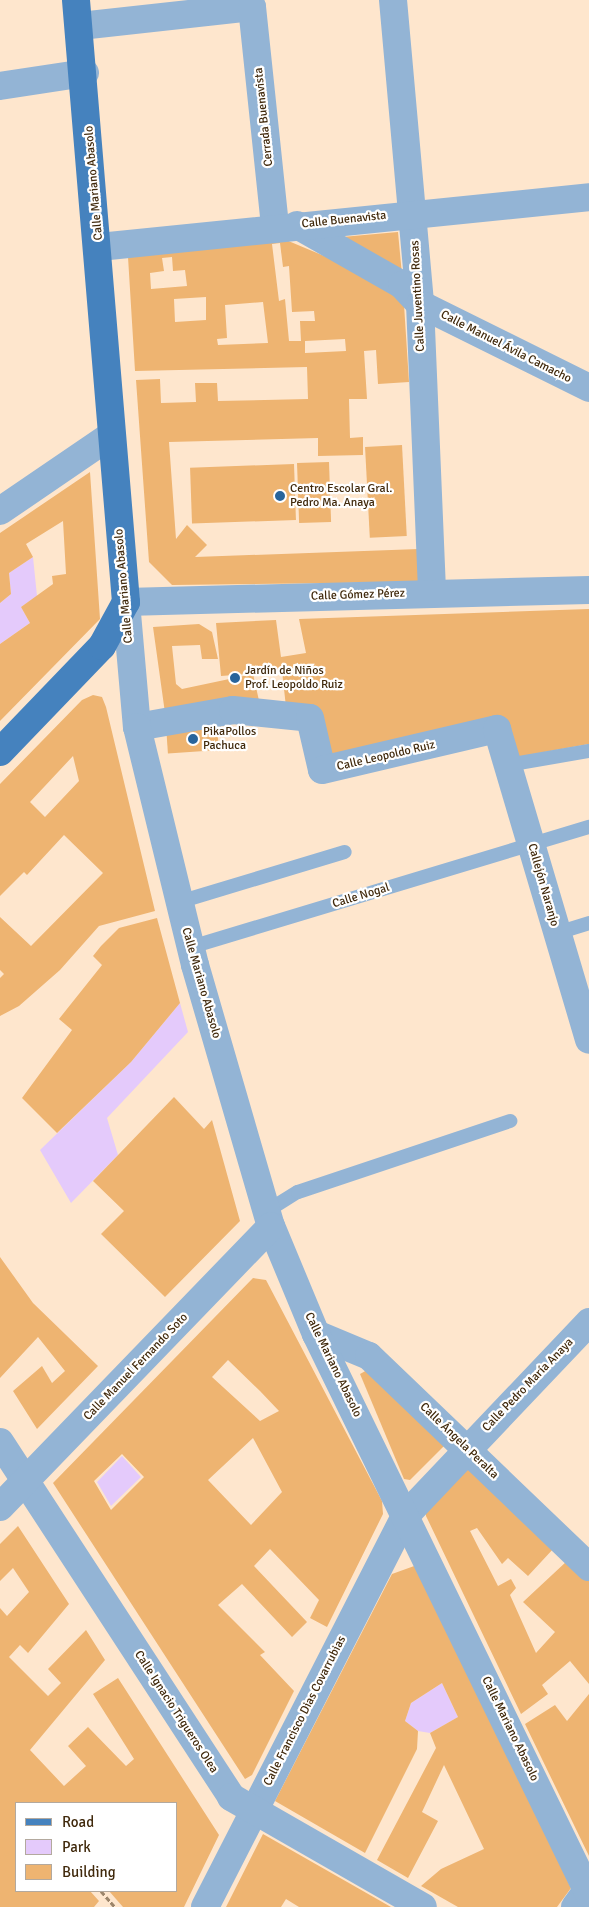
<!DOCTYPE html>
<meta charset="utf-8">
<style>
body{margin:0}
#map{position:relative;width:589px;height:1907px;overflow:hidden;background:#fee6cd;font-family:Signika,sans-serif}
div>[style]{position:absolute}
[style*='--x']{left:calc(var(--x)*1px);top:calc(var(--y)*1px);width:calc(var(--w)*1px);rotate:calc(var(--a)*1deg)}
.green>*{inset:0;background:#e4cafb}
.building>*{inset:0;background:#eeb471;transform-origin:0 0}
.path>*{height:3px;margin-top:-1.5px;transform-origin:0;background:repeating-linear-gradient(90deg,#9c856a 0 5px,transparent 0 7.5px)}
.service>*{height:14px;margin:-7px;padding:0 7px;transform-origin:7px;border-radius:7px;background:#93b4d5}
.minor>*{height:28px;margin:-14px;padding:0 14px;transform-origin:14px;border-radius:14px;background:#93b4d5}
.tertiary>*{height:28px;margin:-14px;padding:0 14px;transform-origin:14px;border-radius:14px;background:#93b4d5}
.primary>*{height:28px;margin:-14px;padding:0 14px;transform-origin:14px;border-radius:14px;background:#4582be}
.dots>*{width:14px;height:14px;translate:-50% -50%;box-sizing:border-box;border:2px solid #fff;border-radius:50%}
span{translate:-50% -50%;white-space:nowrap;text-align:center;line-height:1.15;-webkit-text-stroke:4.5px #fff;paint-order:stroke}
.street-label{font-size:12px;color:#40290c}
.poi-label{font-size:12px;color:#40290c}
.left{translate:0 -50%;text-align:left}
.legend{position:absolute;left:15px;top:1802px;width:162px;height:90px;box-sizing:border-box;background:#fff;border:1px solid #b3a99e;margin:0;padding:6px 9px;list-style:none;font-size:15px;color:#40290c}
.legend li{display:flex;align-items:center;gap:10px;height:25px}
.legend b{width:25px;border:1px solid #b3a99e}
</style>
<div id="map">
<div class="green">
<div style="clip-path:polygon(33px 557px,37px 596px,21px 607px,30px 623px,0 644px,0 603px,11px 594px,9px 573px)"></div>
<div style="clip-path:polygon(180px 1003px,188px 1032px,107px 1118px,118px 1155px,71px 1203px,40px 1150px,131px 1062px)"></div>
<div style="clip-path:polygon(122px 1456px,141px 1477px,111px 1506px,97px 1482px)"></div>
<div style="clip-path:polygon(442px 1683px,458px 1717px,430px 1733px,418px 1731px,405px 1721px,411px 1703px)"></div>
</div>
<div class="building">
<div style="clip-path:polygon(398px 232px,402px 275px,342px 237px)"></div>
<div style="clip-path:polygon(evenodd,286px 240px,403px 289px,409px 382px,378px 384px,376px 350px,364px 351px,367px 399px,349px 399px,350px 438px,363px 437px,363px 455px,318px 456px,318px 438px,169px 442px,176px 539px,187px 525px,207px 545px,195px 557px,419px 549px,420px 582px,172px 585px,149px 562px,136px 380px,160px 379px,161px 403px,196px 402px,195px 383px,217px 383px,218px 401px,308px 399px,307px 367px,135px 371px,128px 257px,286px 240px,280px 243px,283px 267px,289px 266px,292px 312px,314px 311px,315px 321px,300px 321px,301px 341px,289px 341px,285px 299px,279px 301px,272px 244px,280px 243px,286px 240px,172px 257px,173px 271px,185px 270px,187px 286px,151px 289px,150px 273px,164px 271px,162px 258px,172px 257px,286px 240px,206px 297px,206px 320px,175px 322px,174px 299px,206px 297px,286px 240px,263px 302px,268px 343px,218px 345px,217px 339px,227px 338px,225px 305px,263px 302px,286px 240px,345px 339px,346px 351px,305px 353px,305px 341px,345px 339px)"></div>
<div style="left:402px;top:445px;width:91px;height:37px;rotate:87deg"></div>
<div style="left:329px;top:462px;width:60px;height:32px;rotate:88deg"></div>
<div style="left:294px;top:464px;width:56px;height:104px;rotate:88deg"></div>
<div style="clip-path:polygon(90px 472px,100px 619px,0 721px,0 644px,30px 623px,21px 607px,53px 584px,52px 576px,66px 574px,63px 521px,26px 544px,33px 557px,9px 573px,11px 594px,0 603px,0 533px)"></div>
<div style="clip-path:polygon(589px 609px,589px 744px,512px 758px,503px 720px,326px 759px,286px 707px,282px 671px,221px 676px,216px 623px,276px 620px,281px 657px,306px 653px,299px 619px)"></div>
<div style="clip-path:polygon(199px 624px,212px 632px,218px 659px,202px 659px,200px 645px,172px 646px,176px 684px,182px 689px,253px 674px,260px 705px,165px 713px,153px 627px)"></div>
<div style="clip-path:polygon(evenodd,93px 695px,102px 697px,106px 707px,155px 911px,99px 926px,60px 970px,19px 1006px,0 1016px,0 978px,4px 974px,0 970px,0 917px,31px 946px,103px 873px,64px 835px,27px 875px,24px 872px,0 896px,0 784px,82px 700px,93px 695px,73px 756px,79px 781px,45px 817px,30px 802px,73px 756px)"></div>
<div style="left:217px;top:724px;width:26px;height:51px;rotate:86deg"></div>
<div style="clip-path:polygon(157px 918px,180px 1003px,131px 1062px,57px 1133px,22px 1098px,72px 1030px,59px 1019px,102px 965px,93px 956px,101px 946px,119px 928px)"></div>
<div style="clip-path:polygon(174px 1097px,204px 1129px,212px 1120px,240px 1221px,165px 1297px,101px 1234px,124px 1211px,93px 1181px)"></div>
<div style="clip-path:polygon(0 1257px,33px 1303px,98px 1366px,37px 1429px,13px 1391px,42px 1366px,52px 1383px,65px 1371px,38px 1337px,0 1378px)"></div>
<div style="clip-path:polygon(evenodd,253px 1278px,266px 1280px,382px 1501px,383px 1514px,327px 1627px,310px 1618px,319px 1600px,270px 1549px,254px 1566px,307px 1622px,292px 1637px,242px 1584px,218px 1605px,265px 1652px,260px 1655px,294px 1691px,252px 1775px,245px 1779px,53px 1483px,253px 1278px,228px 1360px,260px 1391px,279px 1411px,260px 1421px,212px 1377px,228px 1360px,253px 1278px,253px 1438px,282px 1492px,251px 1525px,208px 1480px,253px 1438px,253px 1278px,122px 1454px,144px 1477px,111px 1510px,94px 1481px,122px 1454px)"></div>
<div style="clip-path:polygon(369px 1369px,445px 1445px,410px 1480px,404px 1479px,360px 1374px)"></div>
<div style="clip-path:polygon(467px 1465px,554px 1548px,528px 1576px,508px 1558px,502px 1564px,477px 1528px,470px 1531px,498px 1586px,511px 1579px,516px 1588px,510px 1595px,536px 1653px,555px 1632px,523px 1602px,567px 1561px,589px 1581px,589px 1684px,570px 1661px,542px 1685px,548px 1694px,521px 1714px,426px 1516px,426px 1507px)"></div>
<div style="clip-path:polygon(18px 1526px,69px 1604px,28px 1653px,20px 1645px,9px 1657px,48px 1696px,61px 1683px,48px 1669px,86px 1630px,105px 1660px,30px 1750px,64px 1786px,86px 1766px,68px 1746px,88px 1727px,126px 1766px,134px 1759px,93px 1694px,118px 1678px,219px 1835px,184px 1907px,123px 1907px,109px 1891px,176px 1891px,176px 1803px,16px 1803px,16px 1891px,90px 1891px,99px 1901px,94px 1907px,0 1907px,0 1608px,7px 1616px,29px 1592px,13px 1568px,0 1581px,0 1544px)"></div>
<div style="clip-path:polygon(417px 1565px,571px 1888px,557px 1907px,458px 1907px,421px 1886px,441px 1869px,484px 1849px,444px 1765px,422px 1812px,438px 1821px,408px 1878px,377px 1860px,436px 1748px,430px 1733px,458px 1717px,442px 1683px,411px 1703px,405px 1721px,418px 1731px,417px 1749px,365px 1853px,275px 1801px,392px 1574px)"></div>
<div style="clip-path:polygon(589px 1694px,589px 1856px,525px 1724px,555px 1705px,567px 1721px)"></div>
<div style="clip-path:polygon(263px 1834px,391px 1907px,299px 1907px,286px 1899px,281px 1907px,226px 1907px)"></div>
</div>
<div class="path">
<div style="--x:101;--y:1891;--w:21;--a:49"></div>
</div>
<div class="service">
<div style="--x:507;--y:765;--w:83;--a:-9.7"></div>
<div style="--x:179;--y:902;--w:173;--a:-16.8"></div>
<div style="--x:557;--y:933;--w:34;--a:-17"></div>
<div style="--x:191;--y:947;--w:416;--a:-16.8"></div>
<div style="--x:267;--y:1211;--w:36;--a:-32"></div>
<div style="--x:298;--y:1192;--w:224;--a:-18.5"></div>
</div>
<div class="minor">
<div style="--x:393;--y:0;--w:305;--a:84.9"></div>
<div style="--x:420;--y:304;--w:288;--a:87.6"></div>
<div style="--x:80;--y:26;--w:173;--a:-6.3"></div>
<div style="--x:252;--y:7;--w:221;--a:84"></div>
<div style="--x:0;--y:86;--w:86;--a:-8.7"></div>
<div style="--x:297;--y:225;--w:121;--a:29.7"></div>
<div style="--x:402;--y:285;--w:26;--a:47"></div>
<div style="--x:420;--y:304;--w:189;--a:26.4"></div>
<div style="--x:99;--y:247;--w:493;--a:-5.8"></div>
<div style="--x:0;--y:511;--w:133;--a:-34.3"></div>
<div style="--x:126;--y:602;--w:463;--a:-1.5"></div>
<div style="--x:137;--y:727;--w:97;--a:-10"></div>
<div style="--x:233;--y:710;--w:77;--a:5.9"></div>
<div style="--x:310;--y:718;--w:53;--a:77"></div>
<div style="--x:322;--y:770;--w:180;--a:-13.2"></div>
<div style="--x:497;--y:729;--w:324;--a:73.5"></div>
<div style="--x:316;--y:1334;--w:57;--a:22.5"></div>
<div style="--x:369;--y:1356;--w:305;--a:43.8"></div>
<div style="--x:205;--y:1907;--w:441;--a:-62.9"></div>
<div style="--x:406;--y:1515;--w:266;--a:-46.5"></div>
<div style="--x:575;--y:1907;--w:24;--a:-54"></div>
</div>
<div class="tertiary">
<div style="--x:126;--y:602;--w:125;--a:85"></div>
<div style="--x:137;--y:727;--w:245;--a:76.3"></div>
<div style="--x:195;--y:965;--w:272;--a:73.8"></div>
<div style="--x:271;--y:1226;--w:117;--a:67.4"></div>
<div style="--x:316;--y:1334;--w:623;--a:64.01"></div>
<div style="--x:0;--y:1442;--w:424;--a:56.9"></div>
<div style="--x:231;--y:1797;--w:221;--a:29.8"></div>
<div style="--x:0;--y:1507;--w:390;--a:-46"></div>
</div>
<div class="primary">
<div style="--x:0;--y:752;--w:147;--a:-46.1"></div>
<div style="--x:102;--y:646;--w:50;--a:-61.4"></div>
<div style="--x:126;--y:602;--w:604;--a:-94.75"></div>
</div>
<div class="dots">
<div style="left:280px;top:496px;background:#28649b"></div>
<div style="left:235px;top:678px;background:#28649b"></div>
<div style="left:193px;top:739px;background:#28649b"></div>
</div>
<div class="street-label">
<span style="left:264px;top:117px;rotate:-96deg">Cerrada Buenavista</span>
<span style="left:94px;top:183px;rotate:-95deg">Calle Mariano Abasolo</span>
<span style="left:344px;top:220px;rotate:-6deg">Calle Buenavista</span>
<span style="left:418px;top:296px;rotate:-93deg">Calle Juventino Rosas</span>
<span style="left:506px;top:347px;rotate:27deg">Calle Manuel Ávila Camacho</span>
<span style="left:124px;top:586px;rotate:-95deg">Calle Mariano Abasolo</span>
<span style="left:358px;top:595px;rotate:-2deg">Calle Gómez Pérez</span>
<span style="left:386px;top:756px;rotate:-13deg">Calle Leopoldo Ruiz</span>
<span style="left:543px;top:885px;rotate:74deg">Callejón Naranjo</span>
<span style="left:361px;top:896px;rotate:-17deg">Calle Nogal</span>
<span style="left:201px;top:983px;rotate:74deg">Calle Mariano Abasolo</span>
<span style="left:333px;top:1365px;rotate:64deg">Calle Mariano Abasolo</span>
<span style="left:136px;top:1367px;rotate:-46deg">Calle Manuel Fernando Soto</span>
<span style="left:528px;top:1385px;rotate:-46deg">Calle Pedro María Anaya</span>
<span style="left:459px;top:1441px;rotate:44deg">Calle Ángela Peralta</span>
<span style="left:305px;top:1711px;rotate:-63deg">Calle Francisco Dias Covarrubias</span>
<span style="left:176px;top:1712px;rotate:57deg">Calle Ignacio Trigueros Olea</span>
<span style="left:510px;top:1729px;rotate:64deg">Calle Mariano Abasolo</span>
</div>
<div class="poi-label">
<span class="left" style="left:290px;top:496px">Centro Escolar Gral.<br>Pedro Ma. Anaya</span>
<span class="left" style="left:245px;top:678px">Jardín de Niños<br>Prof. Leopoldo Ruiz</span>
<span class="left" style="left:203px;top:739px">PikaPollos<br>Pachuca</span>
</div>
<ul class="legend">
<li><b style="height:6px;background:#4582be"></b>Road</li>
<li><b style="height:14px;background:#e4cafb"></b>Park</li>
<li><b style="height:14px;background:#eeb471"></b>Building</li>
</ul>
</div>
